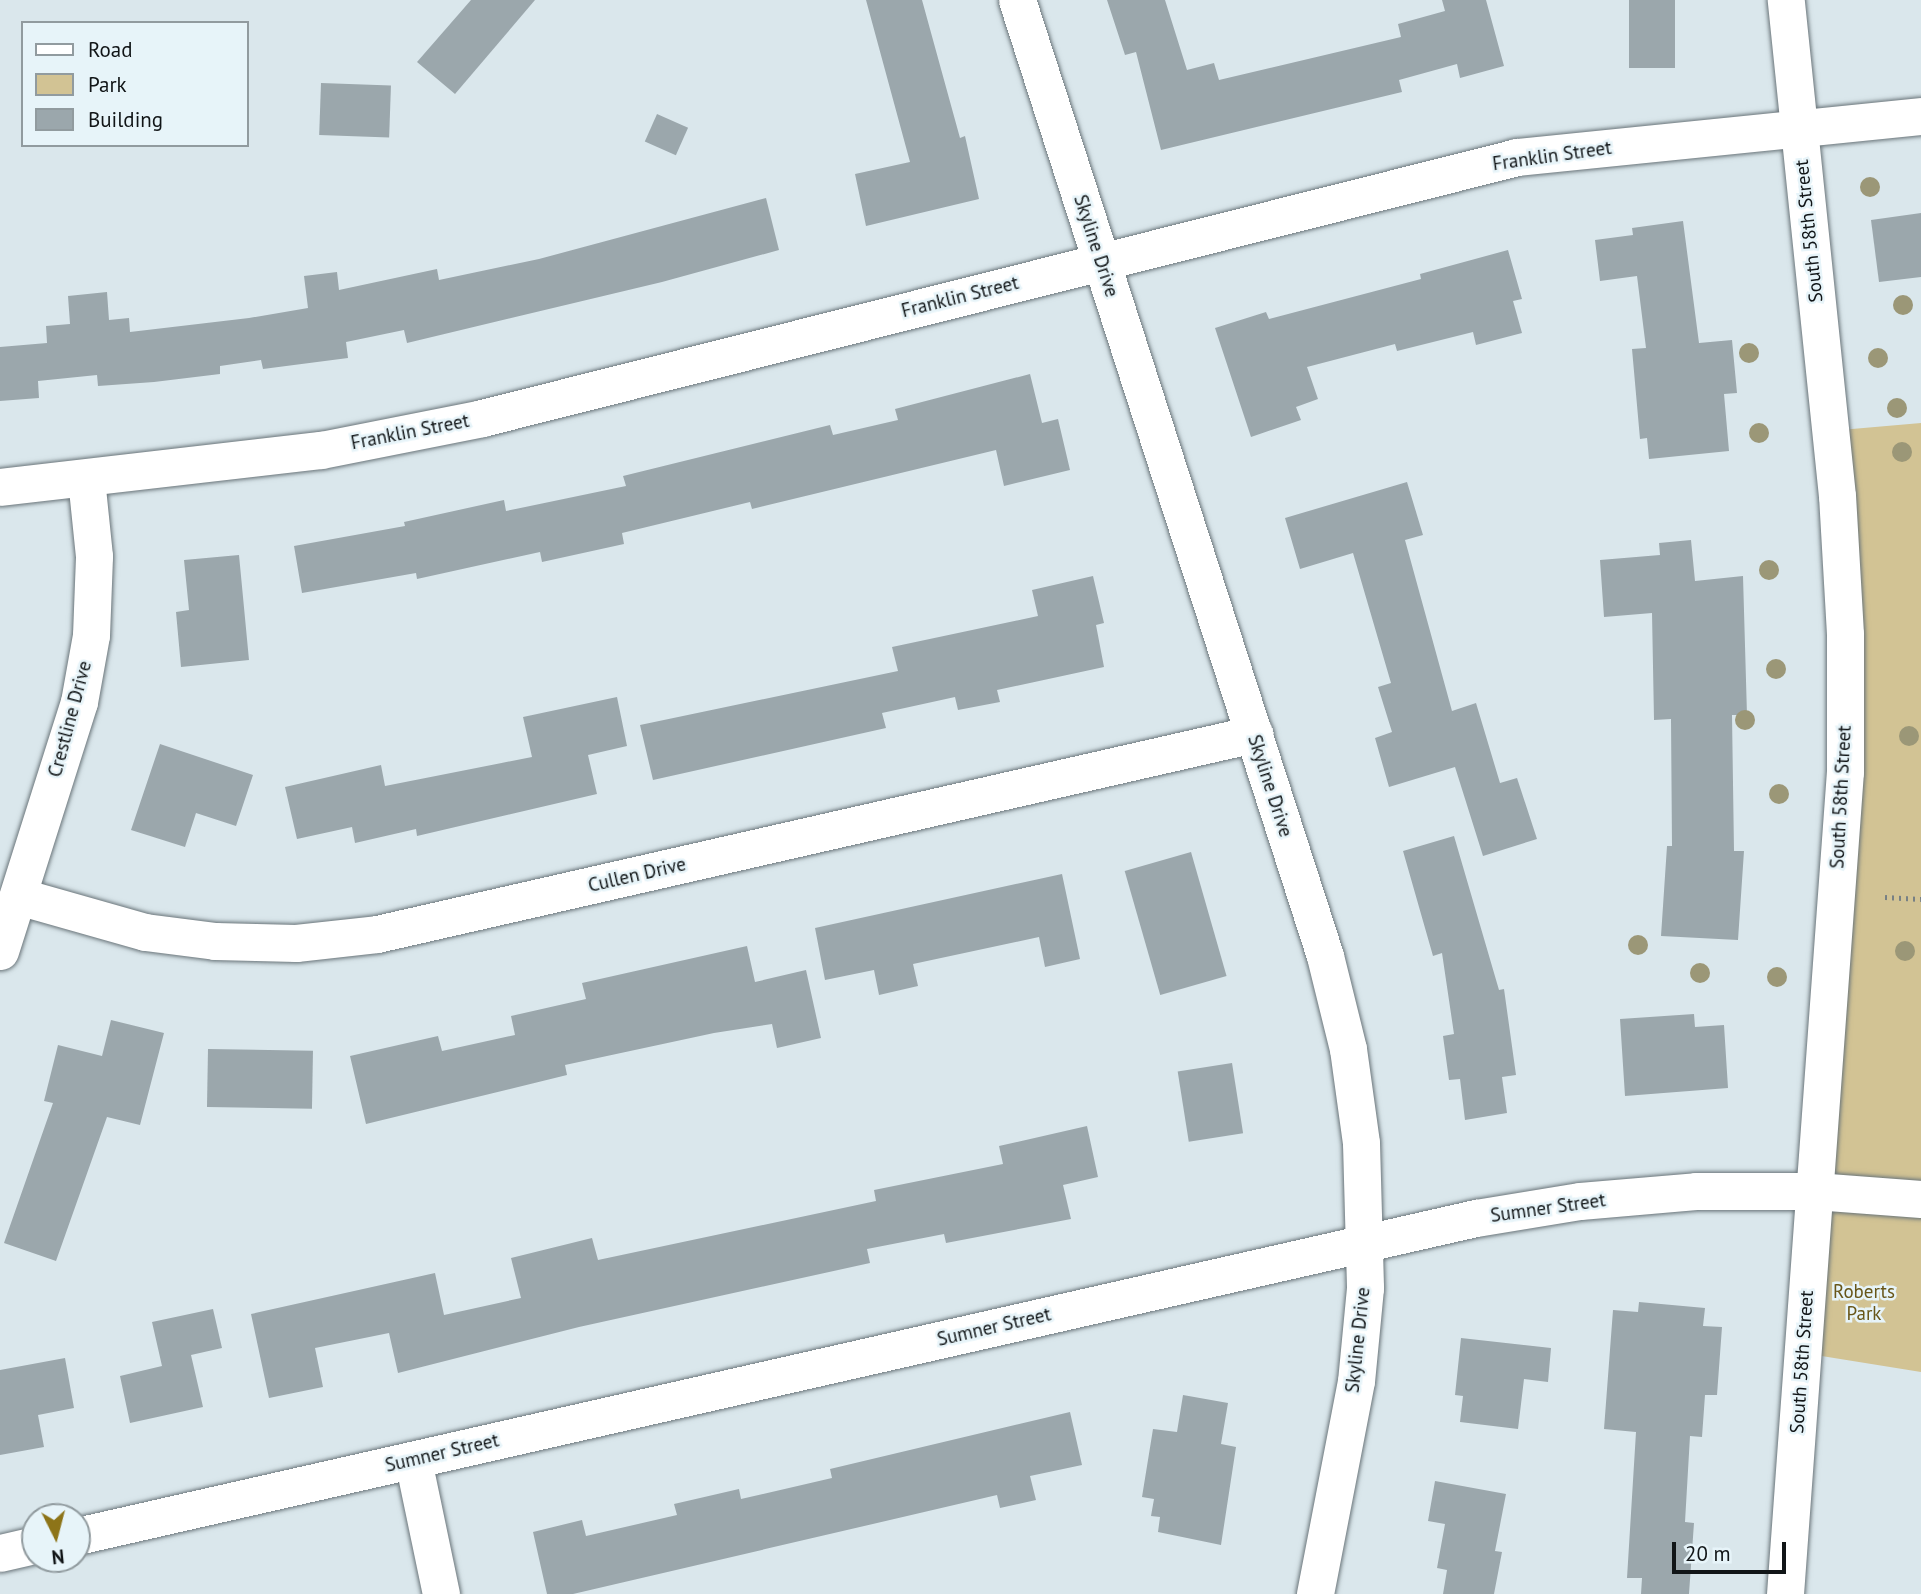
<!DOCTYPE html>
<style>
body{margin:0}
#map{position:relative;width:1921px;height:1594px;overflow:hidden;background:#dae7ec;font-family:"PT Sans",sans-serif}
div>[style]{position:absolute}
[style*='--x']{left:calc(var(--x)*1px);top:calc(var(--y)*1px);width:calc(var(--w)*1px);rotate:calc(var(--a)*1deg)}
.green>*{inset:0;background:#d2c394}
.building>*{inset:0;background:#9ba7ac;transform-origin:0 0}
.path>*{height:4.5px;margin-top:-2.25px;transform-origin:0;background:repeating-linear-gradient(90deg,#778084 0 2px,transparent 0 7px)}
.roads{filter:drop-shadow(0 0 2px #6a757a) drop-shadow(0 0 2px #6a757a)}
.minor>*{height:37px;margin:-18.5px;padding:0 18.5px;transform-origin:18.5px;border-radius:18.5px;background:#fff}
.trees>*{width:20px;height:20px;margin:-10px;border-radius:50%;background:#9b9777}
span{translate:-50% -50%;white-space:nowrap;text-align:center;line-height:1.15;-webkit-text-stroke:5px #e7f4f9;paint-order:stroke}
.street-label{font-size:19px;color:#111517}
.park-label{font-size:19px;color:#685618}
.legend{position:absolute;left:21px;top:21px;width:228px;height:126px;box-sizing:border-box;background:#e7f4f9;border:2px solid #919b9f;margin:0;padding:9px 12px;list-style:none;font-size:21px;color:#111517}
.legend li{display:flex;align-items:center;gap:14px;height:35px}
.legend b{width:35px;border:2px solid #919b9f}
.north{position:absolute;left:21px;top:1503px;width:70px;height:70px;box-sizing:border-box;background:#e7f4f9;border:2px solid #919b9f;border-radius:50%;rotate:174deg;font-size:19px;font-weight:700;line-height:28px;text-align:center;color:#111517}
.north::after{content:'';display:block;margin:auto;width:24px;height:32px;background:#8d7418;clip-path:polygon(50% 0,100% 100%,50% 72%,0 100%)}
.scale{position:absolute;left:1672px;top:1542px;width:114px;height:32px;box-sizing:border-box;border:4px solid #111517;border-top:0;padding-left:9px;font-size:21px;line-height:24px;white-space:nowrap;color:#111517;-webkit-text-stroke:5px #e7f4f9;paint-order:stroke}
</style>
<div id="map">
<div class="green">
<div style="clip-path:polygon(1921px 423px,1921px 1372px,1803px 1353px,1845px 772px,1829px 431px)"></div>
</div>
<div class="building">
<div style="clip-path:polygon(471px 0,535px 0,455px 94px,417px 62px)"></div>
<div style="clip-path:polygon(866px 0,922px 0,960px 138px,965px 136px,979px 199px,866px 226px,855px 174px,910px 162px)"></div>
<div style="clip-path:polygon(1107px 0,1165px 0,1187px 70px,1214px 63px,1219px 80px,1401px 37px,1398px 24px,1445px 11px,1442px 0,1486px 0,1504px 66px,1460px 78px,1457px 64px,1399px 80px,1402px 92px,1161px 150px,1136px 52px,1125px 55px)"></div>
<div style="left:1629px;top:0;width:46px;height:68px"></div>
<div style="left:321px;top:83px;width:70px;height:52px;rotate:2deg"></div>
<div style="left:657px;top:114px;width:34px;height:30px;rotate:24deg"></div>
<div style="clip-path:polygon(766px 198px,779px 250px,662px 282px,407px 343px,404px 330px,346px 342px,348px 358px,263px 369px,261px 360px,220px 366px,220px 374px,154px 382px,98px 386px,97px 375px,38px 381px,39px 398px,0 401px,0 347px,47px 343px,46px 326px,70px 324px,68px 296px,107px 292px,109px 320px,129px 318px,130px 332px,249px 318px,308px 308px,304px 276px,337px 272px,339px 290px,437px 269px,439px 280px,539px 259px)"></div>
<div style="clip-path:polygon(1921px 213px,1921px 277px,1879px 282px,1871px 220px)"></div>
<div style="clip-path:polygon(1683px 221px,1699px 343px,1732px 340px,1737px 393px,1724px 394px,1729px 451px,1649px 459px,1647px 438px,1640px 439px,1632px 349px,1646px 348px,1637px 276px,1600px 281px,1595px 240px,1633px 235px,1632px 228px)"></div>
<div style="clip-path:polygon(1508px 250px,1522px 299px,1513px 301px,1522px 333px,1476px 345px,1473px 332px,1397px 351px,1395px 344px,1307px 367px,1318px 399px,1296px 407px,1301px 420px,1251px 437px,1215px 328px,1266px 312px,1269px 319px,1421px 279px,1420px 274px)"></div>
<div style="clip-path:polygon(1030px 374px,1042px 423px,1058px 419px,1070px 470px,1004px 486px,996px 450px,752px 509px,750px 502px,622px 533px,624px 544px,542px 562px,540px 552px,417px 579px,416px 573px,302px 593px,294px 546px,405px 526px,404px 522px,504px 500px,506px 511px,626px 486px,623px 476px,830px 425px,833px 435px,898px 420px,895px 409px)"></div>
<div style="clip-path:polygon(1407px 482px,1423px 535px,1405px 540px,1452px 711px,1476px 703px,1500px 783px,1517px 778px,1537px 839px,1483px 856px,1455px 767px,1389px 787px,1375px 738px,1392px 732px,1378px 687px,1391px 683px,1353px 553px,1300px 569px,1285px 518px)"></div>
<div style="clip-path:polygon(1691px 540px,1695px 581px,1743px 576px,1747px 715px,1732px 715px,1734px 851px,1744px 851px,1738px 940px,1661px 936px,1667px 846px,1672px 846px,1671px 719px,1654px 720px,1652px 613px,1604px 617px,1600px 560px,1660px 555px,1659px 543px)"></div>
<div style="clip-path:polygon(239px 555px,249px 660px,181px 667px,176px 612px,189px 610px,184px 560px)"></div>
<div style="clip-path:polygon(1093px 576px,1104px 623px,1096px 625px,1104px 667px,997px 690px,1000px 702px,958px 710px,955px 697px,882px 713px,886px 728px,653px 780px,640px 725px,898px 671px,892px 647px,1038px 616px,1032px 590px)"></div>
<div style="clip-path:polygon(617px 697px,627px 746px,588px 755px,597px 794px,417px 836px,416px 829px,355px 843px,352px 827px,297px 839px,285px 787px,381px 765px,385px 786px,532px 757px,523px 717px)"></div>
<div style="clip-path:polygon(160px 744px,253px 775px,236px 826px,196px 813px,185px 847px,131px 830px)"></div>
<div style="clip-path:polygon(1454px 836px,1499px 990px,1504px 989px,1516px 1075px,1502px 1077px,1507px 1113px,1465px 1120px,1460px 1079px,1449px 1080px,1443px 1036px,1454px 1034px,1442px 953px,1433px 956px,1403px 851px)"></div>
<div style="left:1191px;top:852px;width:129px;height:69px;rotate:74deg"></div>
<div style="clip-path:polygon(1062px 874px,1080px 959px,1045px 967px,1039px 937px,913px 964px,918px 986px,879px 995px,874px 970px,825px 980px,815px 928px)"></div>
<div style="clip-path:polygon(747px 946px,755px 982px,806px 970px,821px 1038px,777px 1048px,772px 1024px,714px 1033px,565px 1065px,567px 1075px,366px 1124px,350px 1056px,438px 1036px,442px 1051px,515px 1035px,511px 1016px,586px 999px,582px 983px)"></div>
<div style="clip-path:polygon(1694px 1014px,1695px 1027px,1724px 1025px,1728px 1088px,1625px 1096px,1620px 1019px)"></div>
<div style="clip-path:polygon(111px 1020px,164px 1033px,140px 1125px,107px 1117px,56px 1261px,4px 1243px,53px 1103px,44px 1101px,58px 1045px,102px 1056px)"></div>
<div style="left:208px;top:1049px;width:105px;height:58px;rotate:1deg"></div>
<div style="left:1232px;top:1063px;width:71px;height:55px;rotate:81deg"></div>
<div style="clip-path:polygon(1087px 1126px,1098px 1177px,1063px 1185px,1071px 1219px,946px 1243px,944px 1234px,867px 1249px,870px 1263px,579px 1327px,398px 1373px,389px 1333px,315px 1348px,323px 1387px,269px 1398px,251px 1314px,435px 1273px,444px 1315px,521px 1298px,511px 1258px,592px 1238px,598px 1260px,876px 1201px,874px 1190px,1003px 1164px,999px 1146px)"></div>
<div style="clip-path:polygon(1639px 1302px,1705px 1308px,1703px 1326px,1722px 1327px,1717px 1395px,1705px 1395px,1702px 1437px,1690px 1436px,1685px 1522px,1694px 1523px,1689px 1594px,1641px 1594px,1642px 1578px,1627px 1578px,1636px 1432px,1604px 1429px,1613px 1310px,1638px 1312px)"></div>
<div style="clip-path:polygon(213px 1309px,222px 1348px,191px 1355px,203px 1407px,130px 1423px,120px 1376px,162px 1366px,152px 1322px)"></div>
<div style="clip-path:polygon(1461px 1338px,1551px 1348px,1548px 1382px,1524px 1379px,1518px 1429px,1460px 1422px,1463px 1396px,1455px 1395px)"></div>
<div style="clip-path:polygon(65px 1358px,74px 1408px,38px 1415px,44px 1447px,0 1455px,0 1370px)"></div>
<div style="clip-path:polygon(1183px 1395px,1228px 1403px,1221px 1444px,1236px 1447px,1221px 1545px,1158px 1532px,1160px 1517px,1151px 1516px,1154px 1499px,1142px 1497px,1153px 1429px,1177px 1432px)"></div>
<div style="clip-path:polygon(1070px 1412px,1082px 1465px,1030px 1476px,1036px 1500px,1000px 1508px,997px 1495px,573px 1594px,547px 1594px,533px 1532px,582px 1520px,586px 1536px,677px 1515px,674px 1504px,739px 1489px,741px 1499px,832px 1478px,830px 1469px)"></div>
<div style="clip-path:polygon(1435px 1481px,1506px 1494px,1495px 1551px,1502px 1552px,1494px 1594px,1443px 1594px,1447px 1570px,1437px 1568px,1445px 1524px,1428px 1521px)"></div>
</div>
<div class="path">
<div style="--x:1885;--y:897;--w:36;--a:3"></div>
</div>
<div class="roads">
<div class="minor">
<div style="--x:1017;--y:0;--w:1004;--a:72.14"></div>
<div style="--x:1325;--y:956;--w:96;--a:76.1"></div>
<div style="--x:1348;--y:1049;--w:95;--a:82.1"></div>
<div style="--x:1361;--y:1143;--w:145;--a:88.4"></div>
<div style="--x:1365;--y:1288;--w:93;--a:95.5"></div>
<div style="--x:1356;--y:1381;--w:217;--a:100.9"></div>
<div style="--x:0;--y:487;--w:323;--a:-6.6"></div>
<div style="--x:321;--y:450;--w:164;--a:-11.2"></div>
<div style="--x:482;--y:418;--w:1067;--a:-14.15"></div>
<div style="--x:1517;--y:157;--w:406;--a:-5.8"></div>
<div style="--x:18;--y:896;--w:132;--a:15.8"></div>
<div style="--x:145;--y:932;--w:71;--a:7.3"></div>
<div style="--x:215;--y:941;--w:81;--a:1.4"></div>
<div style="--x:296;--y:943;--w:81;--a:-6.3"></div>
<div style="--x:377;--y:934;--w:900;--a:-12.85"></div>
<div style="--x:0;--y:951;--w:261;--a:-72.4"></div>
<div style="--x:79;--y:702;--w:68;--a:-79.8"></div>
<div style="--x:91;--y:635;--w:79;--a:-87.8"></div>
<div style="--x:94;--y:556;--w:77;--a:-95.9"></div>
<div style="--x:413;--y:1460;--w:137;--a:78.2"></div>
<div style="--x:77;--y:1536;--w:1435;--a:-12.81"></div>
<div style="--x:1476;--y:1218;--w:105;--a:-9.3"></div>
<div style="--x:1580;--y:1201;--w:116;--a:-4.9"></div>
<div style="--x:1696;--y:1191;--w:119;--a:0"></div>
<div style="--x:1815;--y:1191;--w:106;--a:4.3"></div>
<div style="--x:0;--y:1553;--w:36;--a:-13"></div>
<div style="--x:1785;--y:1594;--w:824;--a:-85.83"></div>
<div style="--x:1845;--y:772;--w:138;--a:-90"></div>
<div style="--x:1845;--y:634;--w:138;--a:-93.3"></div>
<div style="--x:1837;--y:496;--w:499;--a:-95.9"></div>
</div>
</div>
<div class="trees">
<div style="left:1870px;top:187px"></div>
<div style="left:1903px;top:305px"></div>
<div style="left:1749px;top:353px"></div>
<div style="left:1878px;top:358px"></div>
<div style="left:1897px;top:408px"></div>
<div style="left:1759px;top:433px"></div>
<div style="left:1902px;top:452px"></div>
<div style="left:1769px;top:570px"></div>
<div style="left:1776px;top:669px"></div>
<div style="left:1745px;top:720px"></div>
<div style="left:1909px;top:736px"></div>
<div style="left:1779px;top:794px"></div>
<div style="left:1638px;top:945px"></div>
<div style="left:1905px;top:951px"></div>
<div style="left:1700px;top:973px"></div>
<div style="left:1777px;top:977px"></div>
</div>
<div class="street-label">
<span style="left:1552px;top:156px;rotate:-8deg">Franklin Street</span>
<span style="left:1809px;top:231px;rotate:-96deg">South 58th Street</span>
<span style="left:1096px;top:246px;rotate:72deg">Skyline Drive</span>
<span style="left:960px;top:297px;rotate:-14deg">Franklin Street</span>
<span style="left:410px;top:432px;rotate:-11deg">Franklin Street</span>
<span style="left:70px;top:719px;rotate:-75deg">Crestline Drive</span>
<span style="left:1270px;top:786px;rotate:72deg">Skyline Drive</span>
<span style="left:1841px;top:797px;rotate:-87deg">South 58th Street</span>
<span style="left:637px;top:875px;rotate:-13deg">Cullen Drive</span>
<span style="left:1548px;top:1208px;rotate:-8deg">Sumner Street</span>
<span style="left:994px;top:1327px;rotate:-13deg">Sumner Street</span>
<span style="left:1358px;top:1340px;rotate:-84deg">Skyline Drive</span>
<span style="left:1802px;top:1362px;rotate:-86deg">South 58th Street</span>
<span style="left:442px;top:1453px;rotate:-13deg">Sumner Street</span>
</div>
<div class="park-label">
<span style="left:1864px;top:1303px">Roberts<br>Park</span>
</div>
<ul class="legend">
<li><b style="height:9px;background:#fff"></b>Road</li>
<li><b style="height:19px;background:#d2c394"></b>Park</li>
<li><b style="height:19px;background:#9ba7ac"></b>Building</li>
</ul>
<div class="north">N</div>
<div class="scale">20 m</div>
</div>
